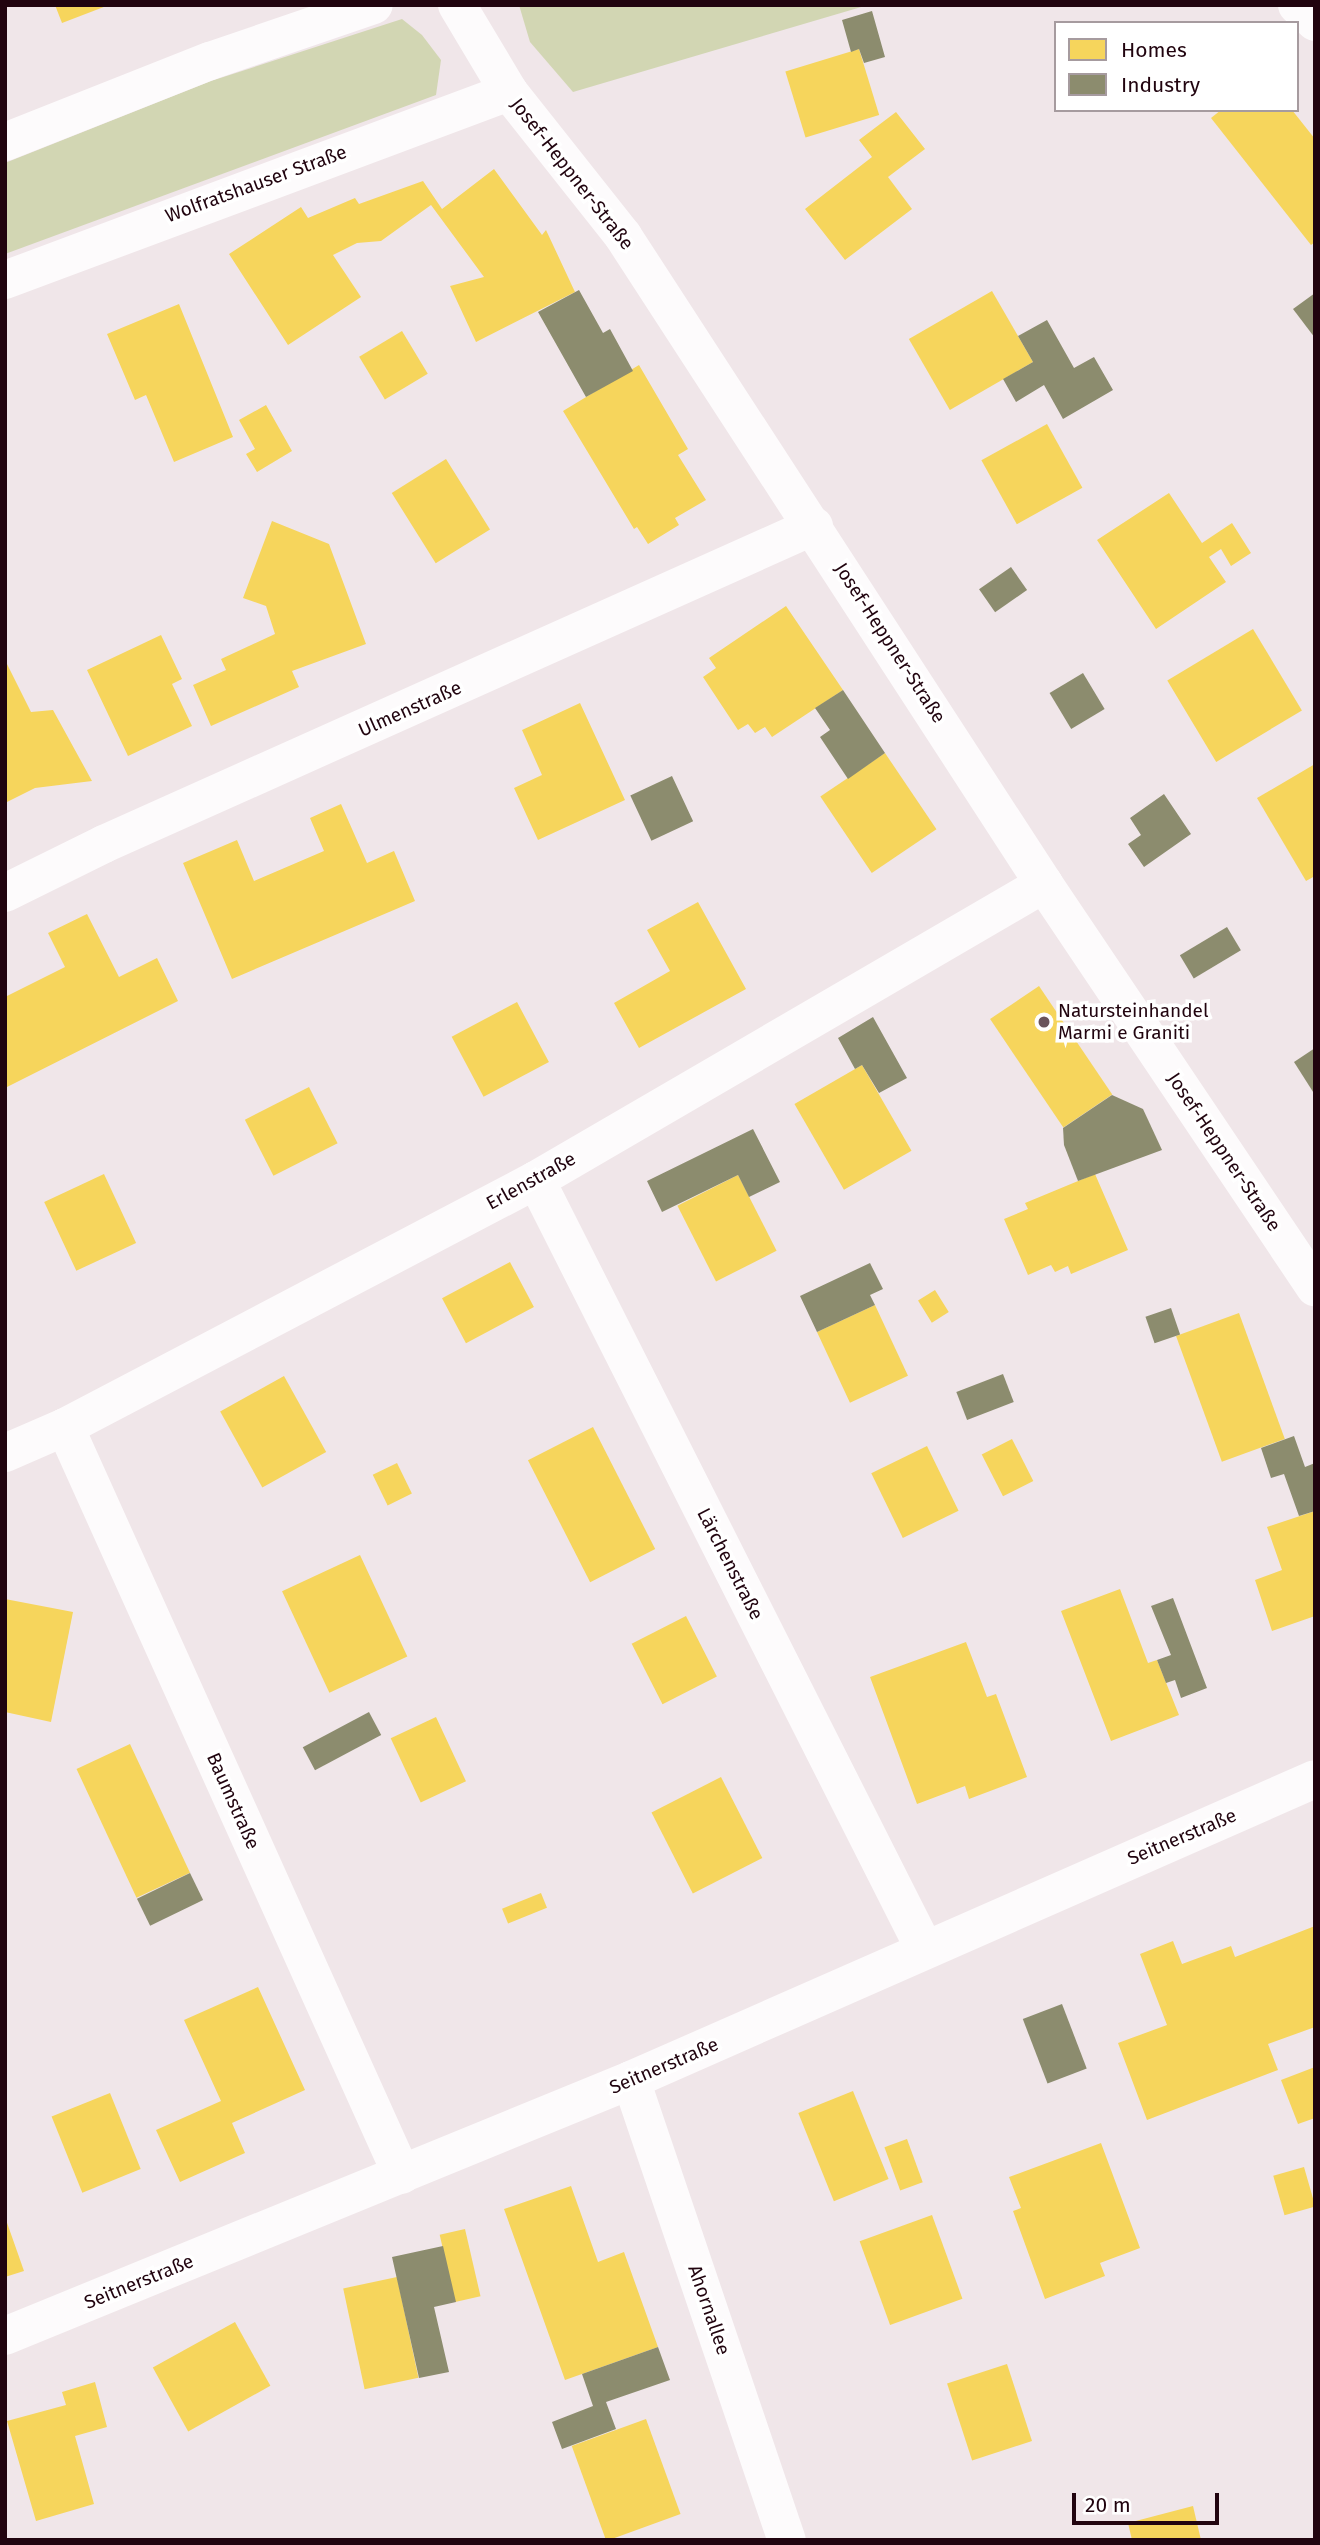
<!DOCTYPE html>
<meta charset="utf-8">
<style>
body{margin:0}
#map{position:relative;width:1320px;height:2545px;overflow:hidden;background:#f0e6e9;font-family:"Fira Sans",sans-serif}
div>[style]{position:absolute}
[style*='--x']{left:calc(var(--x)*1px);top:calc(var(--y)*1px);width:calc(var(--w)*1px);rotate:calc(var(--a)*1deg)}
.green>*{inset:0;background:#d2d6b3}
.homes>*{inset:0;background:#f6d55c;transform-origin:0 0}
.industry>*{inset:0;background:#8c8c6e;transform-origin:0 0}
.minor>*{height:38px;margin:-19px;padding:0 19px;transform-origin:19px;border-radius:19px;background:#fdfbfc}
.dots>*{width:19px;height:19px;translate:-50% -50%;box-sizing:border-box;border:4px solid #fff;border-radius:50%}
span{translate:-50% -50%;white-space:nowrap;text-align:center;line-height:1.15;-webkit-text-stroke:7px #fff;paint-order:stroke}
.street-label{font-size:19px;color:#21040f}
.poi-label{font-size:19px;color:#21040f}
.left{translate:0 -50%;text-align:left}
.frame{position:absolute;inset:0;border:7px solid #21040f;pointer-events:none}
.legend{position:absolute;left:1054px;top:21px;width:245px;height:91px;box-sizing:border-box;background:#fff;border:2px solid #a69b9f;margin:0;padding:9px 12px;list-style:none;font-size:21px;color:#21040f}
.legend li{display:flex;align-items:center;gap:14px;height:35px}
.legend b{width:35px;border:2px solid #a69b9f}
.scale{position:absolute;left:1072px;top:2493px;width:147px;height:32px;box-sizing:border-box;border:4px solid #21040f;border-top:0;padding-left:9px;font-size:21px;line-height:24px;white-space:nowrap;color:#21040f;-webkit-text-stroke:5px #fff;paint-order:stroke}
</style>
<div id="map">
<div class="green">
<div style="clip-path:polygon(519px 5px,868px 5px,573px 92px,530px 42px)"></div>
<div style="clip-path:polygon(402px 19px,422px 35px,441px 60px,436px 95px,5px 254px,5px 163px,211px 81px)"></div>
</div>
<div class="homes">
<div style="clip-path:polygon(55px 5px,109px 5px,62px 23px)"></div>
<div style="left:859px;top:49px;width:69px;height:77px;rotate:73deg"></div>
<div style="clip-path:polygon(1221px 110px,1292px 110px,1315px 139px,1315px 242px,1311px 245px,1211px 118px)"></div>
<div style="clip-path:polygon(896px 112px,925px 149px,888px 177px,912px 209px,845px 260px,805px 209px,872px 157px,859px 140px)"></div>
<div style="clip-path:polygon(494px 169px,542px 235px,546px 230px,575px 292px,476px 342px,450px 286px,484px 277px,431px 205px,381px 241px,357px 243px,333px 255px,361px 297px,288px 345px,229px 254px,301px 207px,308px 218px,355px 198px,359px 204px,423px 181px,442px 209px)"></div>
<div style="left:992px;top:291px;width:82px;height:96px;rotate:60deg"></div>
<div style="clip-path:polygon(179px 304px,233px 437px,174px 462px,146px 395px,135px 400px,107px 334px)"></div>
<div style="left:402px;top:331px;width:50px;height:50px;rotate:59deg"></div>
<div style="clip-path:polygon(639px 365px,688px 449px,678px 455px,706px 500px,675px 518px,679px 525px,648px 544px,637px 527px,634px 529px,563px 411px)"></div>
<div style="clip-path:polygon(266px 405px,292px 451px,257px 472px,246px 454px,255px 449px,239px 420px)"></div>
<div style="left:1047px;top:424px;width:73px;height:75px;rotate:61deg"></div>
<div style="left:446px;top:459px;width:83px;height:64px;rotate:58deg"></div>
<div style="clip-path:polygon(1169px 493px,1202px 543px,1232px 523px,1251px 553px,1231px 566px,1221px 549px,1209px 557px,1226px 582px,1156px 629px,1097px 540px)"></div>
<div style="clip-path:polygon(272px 521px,329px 544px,366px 644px,292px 671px,299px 687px,211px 726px,193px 685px,226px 670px,221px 659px,275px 634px,266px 606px,243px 598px)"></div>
<div style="clip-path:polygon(786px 606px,843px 690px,772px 737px,765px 727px,755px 733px,748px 724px,738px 730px,703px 677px,716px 668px,709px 658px)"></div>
<div style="left:1253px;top:629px;width:95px;height:100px;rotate:59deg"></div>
<div style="clip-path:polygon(161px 635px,182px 679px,172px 684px,192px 726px,128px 756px,87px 670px)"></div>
<div style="clip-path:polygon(5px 660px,31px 712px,53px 710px,92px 781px,35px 788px,5px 803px)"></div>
<div style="clip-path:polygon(580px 703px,625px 800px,538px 840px,514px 788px,542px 775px,522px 730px)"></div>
<div style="left:885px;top:753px;width:92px;height:78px;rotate:56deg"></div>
<div style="clip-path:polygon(1315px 764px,1315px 876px,1306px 881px,1257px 798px)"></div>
<div style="clip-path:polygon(341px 804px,367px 863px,394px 851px,415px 901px,232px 979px,183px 863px,237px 840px,254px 881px,324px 851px,310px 818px)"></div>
<div style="clip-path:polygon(698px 902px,746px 989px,639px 1048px,614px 1003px,670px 971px,647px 930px)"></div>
<div style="clip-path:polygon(87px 914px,119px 977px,157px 958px,178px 1001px,5px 1088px,5px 997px,65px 967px,48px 933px)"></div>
<div style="left:1039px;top:986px;width:131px;height:59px;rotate:56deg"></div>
<div style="left:517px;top:1002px;width:68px;height:74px;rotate:62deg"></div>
<div style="left:862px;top:1065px;width:99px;height:78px;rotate:60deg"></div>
<div style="left:309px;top:1087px;width:63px;height:72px;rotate:63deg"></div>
<div style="left:104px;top:1174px;width:76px;height:66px;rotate:65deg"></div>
<div style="clip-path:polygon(1095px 1174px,1128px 1250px,1071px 1274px,1068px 1266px,1055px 1272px,1051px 1265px,1028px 1275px,1004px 1219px,1028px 1209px,1025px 1203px)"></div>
<div style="left:738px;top:1175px;width:85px;height:68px;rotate:63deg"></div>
<div style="left:510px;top:1262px;width:51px;height:77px;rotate:62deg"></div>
<div style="left:935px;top:1290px;width:26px;height:20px;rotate:58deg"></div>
<div style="left:875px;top:1305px;width:78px;height:64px;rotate:65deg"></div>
<div style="left:1239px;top:1313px;width:134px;height:67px;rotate:70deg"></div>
<div style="left:284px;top:1376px;width:87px;height:73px;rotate:61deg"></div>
<div style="left:593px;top:1427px;width:137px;height:73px;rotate:63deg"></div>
<div style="left:1012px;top:1439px;width:47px;height:34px;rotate:63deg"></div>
<div style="left:927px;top:1446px;width:72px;height:62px;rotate:64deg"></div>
<div style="left:397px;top:1463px;width:34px;height:27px;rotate:64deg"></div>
<div style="clip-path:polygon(1315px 1511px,1315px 1616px,1272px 1631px,1255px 1580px,1282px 1570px,1267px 1527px)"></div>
<div style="left:360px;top:1555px;width:112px;height:86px;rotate:65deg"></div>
<div style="clip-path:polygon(1120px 1589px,1148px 1663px,1157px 1660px,1179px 1715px,1111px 1741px,1061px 1611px)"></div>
<div style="clip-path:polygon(5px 1599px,73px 1612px,51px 1722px,5px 1712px)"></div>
<div style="left:686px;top:1616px;width:68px;height:61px;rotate:63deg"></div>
<div style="clip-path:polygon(966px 1642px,987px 1697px,996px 1694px,1027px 1777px,969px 1799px,965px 1786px,917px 1804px,870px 1677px)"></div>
<div style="left:436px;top:1717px;width:71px;height:50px;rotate:65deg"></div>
<div style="left:130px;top:1744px;width:142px;height:59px;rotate:65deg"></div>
<div style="left:721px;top:1777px;width:91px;height:78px;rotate:63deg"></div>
<div style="left:541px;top:1893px;width:16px;height:42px;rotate:68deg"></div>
<div style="clip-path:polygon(1315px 1926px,1315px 2027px,1268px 2044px,1278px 2070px,1147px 2120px,1118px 2043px,1167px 2025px,1140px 1954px,1173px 1941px,1182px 1964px,1231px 1946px,1235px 1957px)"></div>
<div style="clip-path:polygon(258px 1987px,305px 2090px,232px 2123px,245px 2153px,180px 2182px,156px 2130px,221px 2101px,184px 2020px)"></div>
<div style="clip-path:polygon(1315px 2067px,1315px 2118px,1298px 2124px,1281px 2080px)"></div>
<div style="left:853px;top:2091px;width:95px;height:59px;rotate:68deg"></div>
<div style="left:110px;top:2093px;width:82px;height:63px;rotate:68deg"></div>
<div style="left:907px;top:2139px;width:46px;height:24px;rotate:70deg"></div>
<div style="clip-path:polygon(1101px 2143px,1140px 2248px,1100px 2263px,1105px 2276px,1045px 2299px,1013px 2211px,1021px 2208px,1009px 2177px)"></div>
<div style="left:1304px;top:2167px;width:41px;height:32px;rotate:74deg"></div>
<div style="clip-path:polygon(571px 2186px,598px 2262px,624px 2252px,658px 2347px,565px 2380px,504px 2209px)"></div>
<div style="left:932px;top:2215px;width:89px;height:77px;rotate:70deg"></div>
<div style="clip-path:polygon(5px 2217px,24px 2271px,5px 2277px)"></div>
<div style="left:465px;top:2229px;width:69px;height:26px;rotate:77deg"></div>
<div style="left:397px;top:2277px;width:103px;height:55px;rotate:78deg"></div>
<div style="left:235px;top:2322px;width:73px;height:94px;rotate:61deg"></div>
<div style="left:1007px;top:2364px;width:81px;height:63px;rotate:72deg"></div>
<div style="clip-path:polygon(95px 2382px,107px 2427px,75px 2436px,94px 2504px,36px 2521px,7px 2421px,66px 2405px,62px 2392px)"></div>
<div style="left:646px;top:2419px;width:101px;height:79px;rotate:70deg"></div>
<div style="clip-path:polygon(1193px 2506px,1201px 2540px,1132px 2540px,1128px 2523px)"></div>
</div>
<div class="industry">
<div style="clip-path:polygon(872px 11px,885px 57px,864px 63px,859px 49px,851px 52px,842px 20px)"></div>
<div style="clip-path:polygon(579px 290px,603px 333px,610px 329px,633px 371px,586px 397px,538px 312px)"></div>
<div style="clip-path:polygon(1315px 293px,1315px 338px,1293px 309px)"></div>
<div style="clip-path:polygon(1047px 320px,1074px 368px,1094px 357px,1113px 390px,1063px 419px,1044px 385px,1016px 402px,1003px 379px,1033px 362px,1018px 336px)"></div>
<div style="left:1011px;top:567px;width:28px;height:39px;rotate:55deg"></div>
<div style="left:1083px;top:673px;width:42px;height:39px;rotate:59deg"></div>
<div style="clip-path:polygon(843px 690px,885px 753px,848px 779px,820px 737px,830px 730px,815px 708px)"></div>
<div style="left:672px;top:776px;width:50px;height:46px;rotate:65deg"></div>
<div style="clip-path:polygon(1164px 794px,1191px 834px,1144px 867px,1128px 844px,1141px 835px,1130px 818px)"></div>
<div style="left:1227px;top:927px;width:27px;height:55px;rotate:59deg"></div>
<div style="clip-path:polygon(873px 1017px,907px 1078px,879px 1093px,862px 1065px,855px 1069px,838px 1038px)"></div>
<div style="clip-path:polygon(1315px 1048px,1315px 1095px,1294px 1062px)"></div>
<div style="clip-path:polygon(1112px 1095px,1143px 1109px,1162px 1150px,1078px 1181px,1064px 1145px,1063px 1128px)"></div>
<div style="clip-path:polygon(753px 1129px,780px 1182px,749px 1197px,738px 1175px,662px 1212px,647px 1181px)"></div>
<div style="clip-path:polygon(870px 1263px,883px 1289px,870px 1295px,875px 1305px,817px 1332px,800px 1296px)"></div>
<div style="left:1171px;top:1308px;width:28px;height:27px;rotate:71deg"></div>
<div style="left:1003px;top:1374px;width:30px;height:50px;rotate:69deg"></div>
<div style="clip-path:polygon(1294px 1436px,1305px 1467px,1315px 1463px,1315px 1511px,1299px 1516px,1284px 1474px,1271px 1478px,1261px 1448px)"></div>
<div style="clip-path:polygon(1173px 1598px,1207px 1688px,1181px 1698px,1175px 1680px,1166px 1683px,1157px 1660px,1171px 1655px,1151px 1606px)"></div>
<div style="left:369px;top:1712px;width:26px;height:75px;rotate:62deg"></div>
<div style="left:190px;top:1873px;width:30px;height:59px;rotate:64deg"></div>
<div style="left:1062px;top:2004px;width:69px;height:42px;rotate:69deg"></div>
<div style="clip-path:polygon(443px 2246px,456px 2302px,434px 2307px,449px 2372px,419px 2378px,392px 2257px)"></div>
<div style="clip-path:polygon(658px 2347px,670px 2380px,606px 2402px,616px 2429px,562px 2449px,552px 2422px,593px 2406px,582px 2374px)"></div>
</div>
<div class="minor">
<div style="--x:457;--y:5;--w:101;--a:59.1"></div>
<div style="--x:509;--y:92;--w:184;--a:51.6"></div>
<div style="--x:623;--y:236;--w:773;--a:56.99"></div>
<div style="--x:1044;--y:884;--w:486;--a:56.1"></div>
<div style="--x:1297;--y:5;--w:25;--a:43"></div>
<div style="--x:5;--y:142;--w:220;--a:-21.6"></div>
<div style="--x:210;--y:61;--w:173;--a:-18.9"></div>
<div style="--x:5;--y:280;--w:538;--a:-20.46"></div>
<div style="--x:5;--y:893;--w:110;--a:-26.3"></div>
<div style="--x:104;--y:844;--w:778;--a:-24.13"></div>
<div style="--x:536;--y:1180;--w:860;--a:63.2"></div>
<div style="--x:65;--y:1427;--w:820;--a:65.75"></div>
<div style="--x:5;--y:1453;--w:65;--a:-23.4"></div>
<div style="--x:65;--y:1427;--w:532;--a:-27.67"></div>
<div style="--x:536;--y:1180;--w:588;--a:-30.23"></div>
<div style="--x:631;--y:2080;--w:486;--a:71.3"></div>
<div style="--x:5;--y:2336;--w:676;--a:-22.24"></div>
<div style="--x:631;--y:2080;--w:747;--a:-23.75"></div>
</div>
<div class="dots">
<div style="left:1044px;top:1022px;background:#69535b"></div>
</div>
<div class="street-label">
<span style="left:572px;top:174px;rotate:52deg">Josef-Heppner-Straße</span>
<span style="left:256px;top:184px;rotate:-20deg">Wolfratshauser Straße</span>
<span style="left:890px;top:643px;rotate:57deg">Josef-Heppner-Straße</span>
<span style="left:410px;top:709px;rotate:-24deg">Ulmenstraße</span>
<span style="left:1224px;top:1152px;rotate:56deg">Josef-Heppner-Straße</span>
<span style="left:531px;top:1181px;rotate:-29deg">Erlenstraße</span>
<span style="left:730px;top:1564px;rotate:63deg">Lärchenstraße</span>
<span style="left:233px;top:1801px;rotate:66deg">Baumstraße</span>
<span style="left:1182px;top:1837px;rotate:-23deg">Seitnerstraße</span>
<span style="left:664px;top:2066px;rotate:-23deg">Seitnerstraße</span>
<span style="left:139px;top:2282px;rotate:-22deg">Seitnerstraße</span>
<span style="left:709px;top:2310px;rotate:71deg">Ahornallee</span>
</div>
<div class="poi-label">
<span class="left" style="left:1058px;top:1022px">Natursteinhandel<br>Marmi e Graniti</span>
</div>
<div class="frame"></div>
<ul class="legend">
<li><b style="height:19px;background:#f6d55c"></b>Homes</li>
<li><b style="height:19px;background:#8c8c6e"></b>Industry</li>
</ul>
<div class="scale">20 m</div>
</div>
